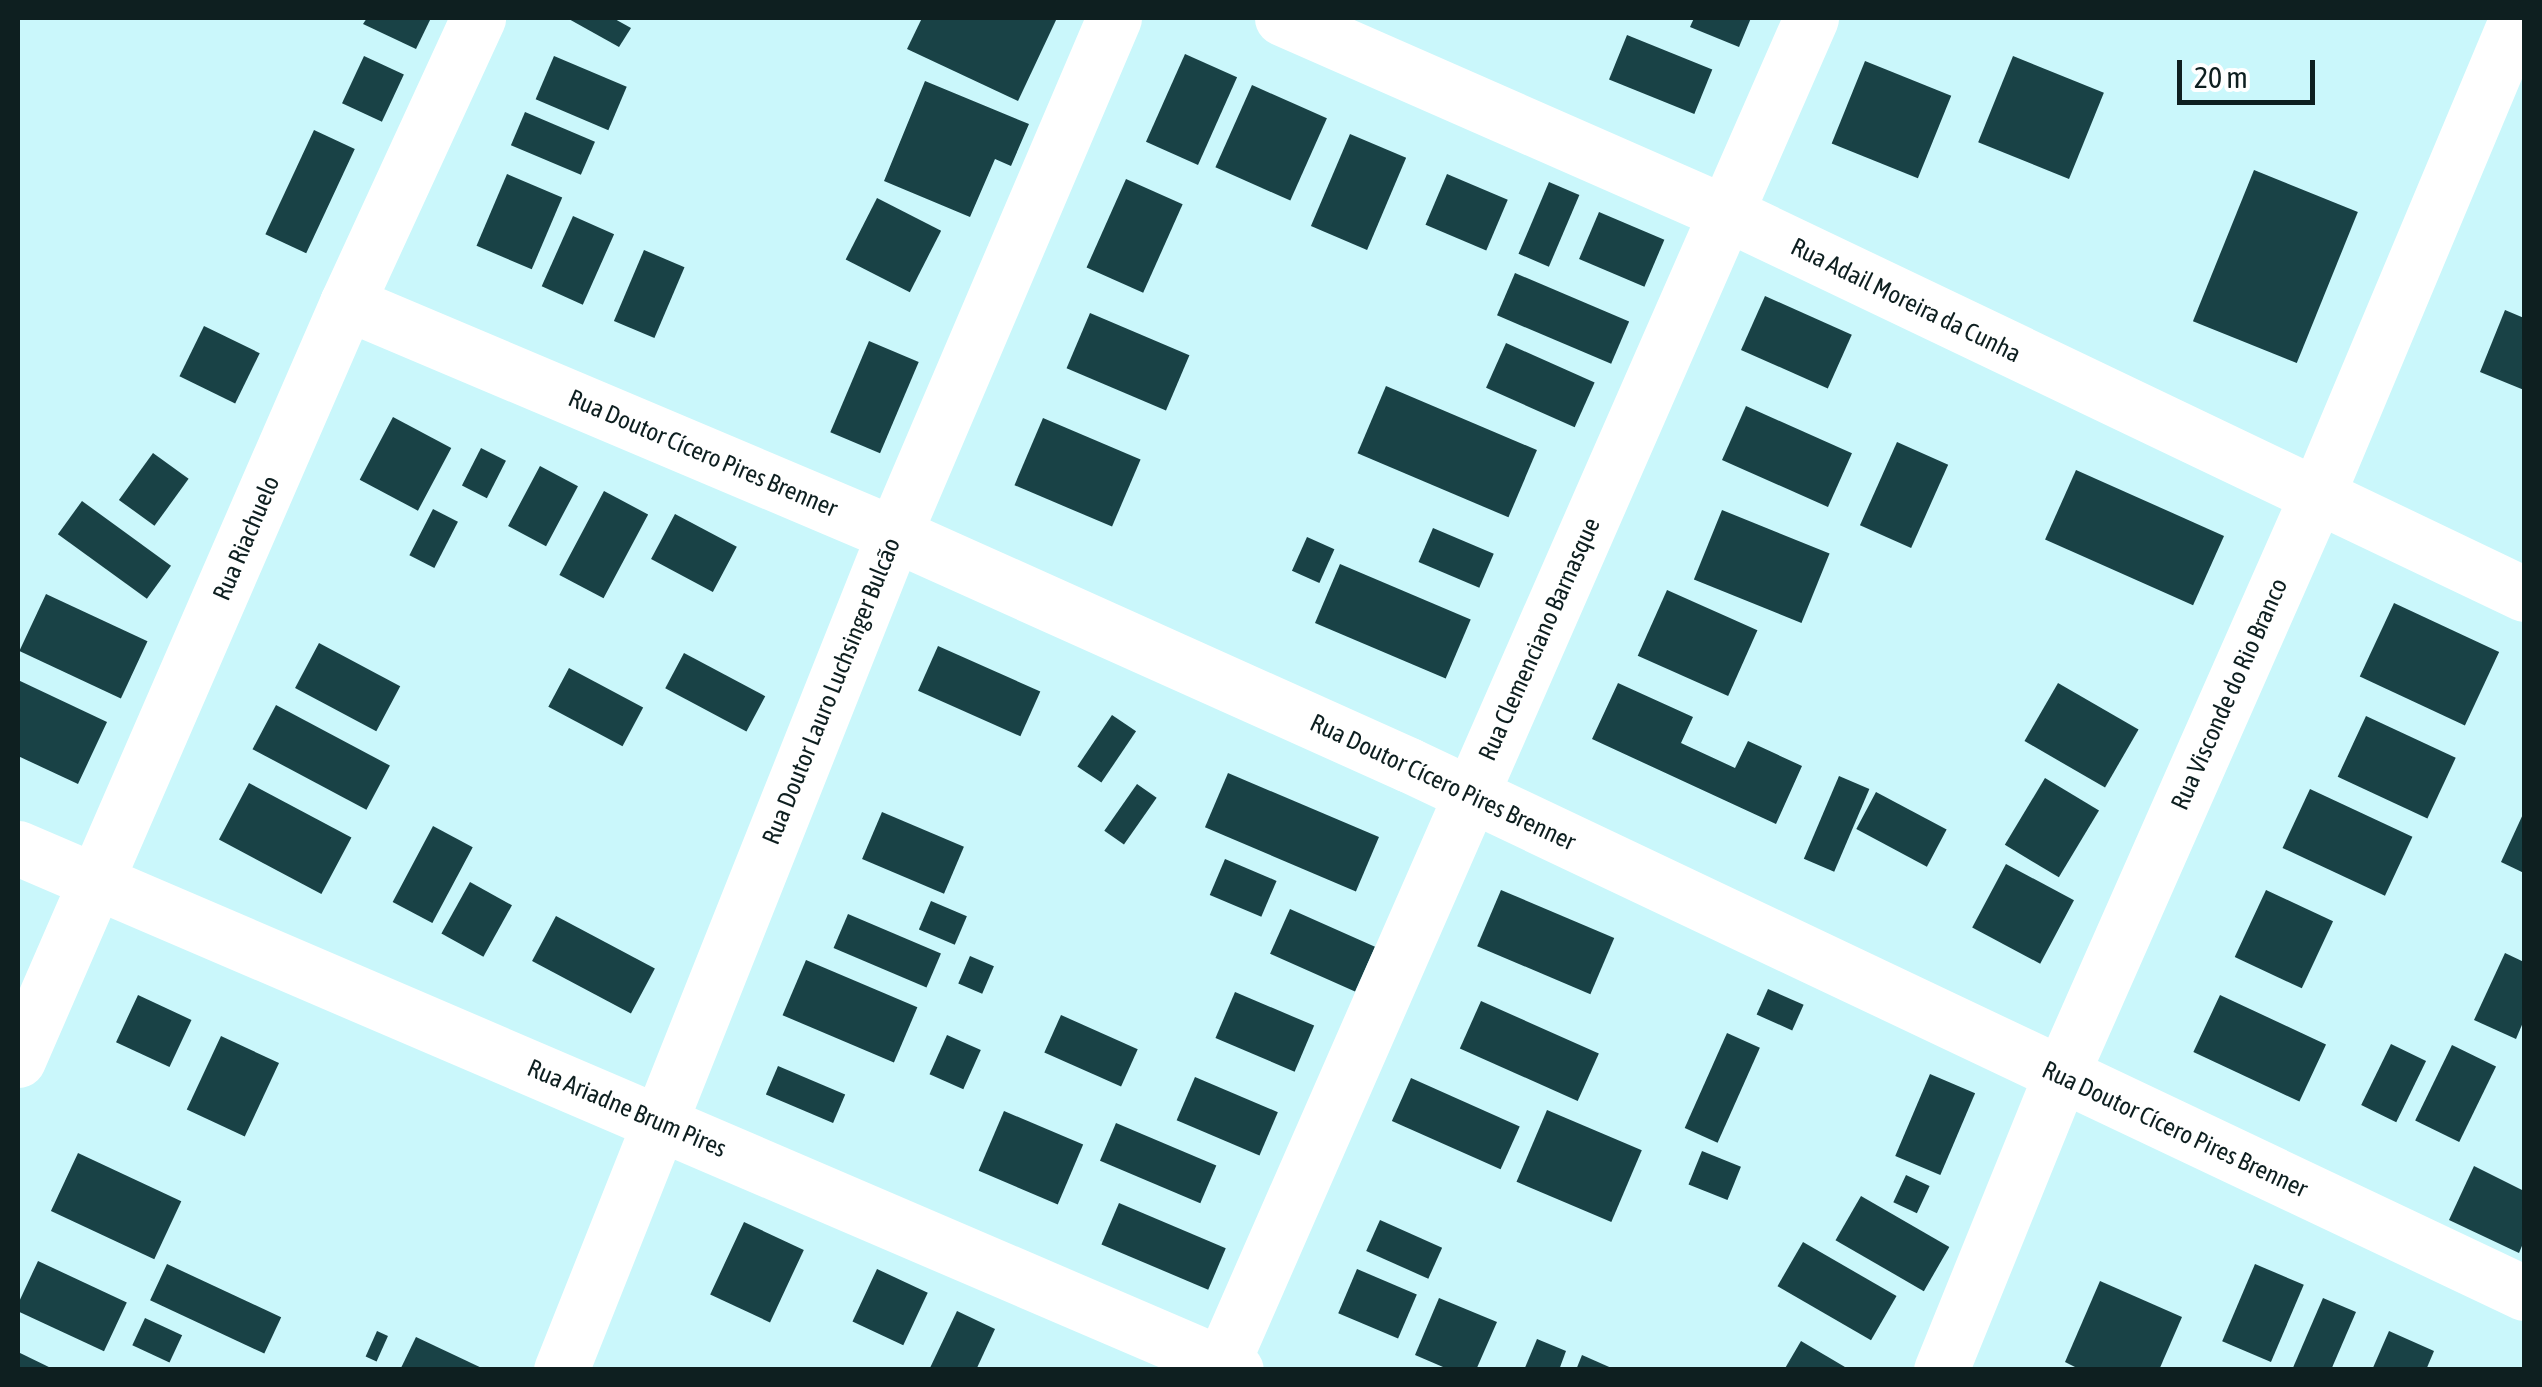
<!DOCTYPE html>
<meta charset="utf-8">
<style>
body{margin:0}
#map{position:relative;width:2542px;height:1387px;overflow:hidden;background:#caf7fb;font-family:"Asap Condensed",sans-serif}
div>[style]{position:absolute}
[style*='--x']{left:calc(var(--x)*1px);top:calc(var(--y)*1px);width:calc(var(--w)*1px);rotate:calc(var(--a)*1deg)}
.building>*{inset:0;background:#194246;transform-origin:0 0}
.street>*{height:55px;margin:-27.5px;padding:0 27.5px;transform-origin:27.5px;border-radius:27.5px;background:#fff}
span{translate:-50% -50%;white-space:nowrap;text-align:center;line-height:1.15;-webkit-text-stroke:10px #fff;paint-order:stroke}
.street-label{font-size:25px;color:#0e1f20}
.frame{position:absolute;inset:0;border:20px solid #0e1f20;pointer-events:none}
.scale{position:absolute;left:2177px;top:60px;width:138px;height:45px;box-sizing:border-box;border:5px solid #0e1f20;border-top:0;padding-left:12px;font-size:30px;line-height:35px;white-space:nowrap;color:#0e1f20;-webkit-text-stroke:8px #fff;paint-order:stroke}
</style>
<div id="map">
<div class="building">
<div style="clip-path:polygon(367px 18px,431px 18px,416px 49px,363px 24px)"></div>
<div style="clip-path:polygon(567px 18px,613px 18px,631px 28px,619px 47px)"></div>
<div style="clip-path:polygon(922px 18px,1057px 18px,1018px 101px,907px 49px)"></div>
<div style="clip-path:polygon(1694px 18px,1751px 18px,1739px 47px,1690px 27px)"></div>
<div style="left:1627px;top:35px;width:92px;height:48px;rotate:22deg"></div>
<div style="left:1185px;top:54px;width:57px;height:96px;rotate:24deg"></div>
<div style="left:364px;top:56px;width:44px;height:52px;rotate:25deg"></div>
<div style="left:554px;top:56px;width:79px;height:47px;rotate:23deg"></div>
<div style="left:2013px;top:56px;width:98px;height:93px;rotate:22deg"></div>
<div style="left:1865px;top:61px;width:93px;height:89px;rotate:22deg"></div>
<div style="clip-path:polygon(925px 81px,1029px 124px,1011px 166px,995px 159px,970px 217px,884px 181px)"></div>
<div style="left:1252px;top:85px;width:82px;height:90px;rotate:24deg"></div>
<div style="left:525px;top:112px;width:76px;height:36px;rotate:23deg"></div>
<div style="left:314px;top:130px;width:45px;height:115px;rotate:25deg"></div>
<div style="left:1350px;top:134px;width:61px;height:100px;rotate:23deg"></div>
<div style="left:2254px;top:170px;width:112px;height:163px;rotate:22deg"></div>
<div style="left:507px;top:174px;width:60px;height:78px;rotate:23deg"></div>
<div style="left:1447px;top:174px;width:66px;height:55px;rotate:23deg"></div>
<div style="left:1126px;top:179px;width:62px;height:97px;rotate:24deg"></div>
<div style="left:1549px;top:182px;width:33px;height:78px;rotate:23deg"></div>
<div style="left:877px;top:198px;width:72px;height:69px;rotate:27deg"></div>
<div style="left:1599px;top:212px;width:71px;height:51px;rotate:23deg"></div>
<div style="left:573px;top:216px;width:45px;height:77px;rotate:24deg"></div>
<div style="left:644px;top:250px;width:44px;height:77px;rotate:23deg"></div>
<div style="left:1515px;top:273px;width:124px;height:46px;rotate:23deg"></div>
<div style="left:1765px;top:296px;width:95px;height:59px;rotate:24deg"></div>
<div style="clip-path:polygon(2505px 310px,2524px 318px,2524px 390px,2480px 372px)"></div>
<div style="left:1090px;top:313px;width:108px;height:60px;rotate:23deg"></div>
<div style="left:204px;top:326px;width:62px;height:56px;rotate:26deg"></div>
<div style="left:869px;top:341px;width:54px;height:99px;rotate:23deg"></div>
<div style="left:1506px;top:343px;width:97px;height:49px;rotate:24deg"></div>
<div style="left:1386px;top:386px;width:164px;height:73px;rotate:23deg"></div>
<div style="left:1746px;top:406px;width:116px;height:59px;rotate:24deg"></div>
<div style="left:393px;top:417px;width:66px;height:71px;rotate:28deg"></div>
<div style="left:1043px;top:418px;width:106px;height:73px;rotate:23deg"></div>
<div style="left:1897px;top:442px;width:56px;height:91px;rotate:24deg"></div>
<div style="left:481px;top:448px;width:28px;height:42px;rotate:27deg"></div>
<div style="left:153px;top:453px;width:44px;height:58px;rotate:36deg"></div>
<div style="left:540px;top:466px;width:43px;height:68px;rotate:28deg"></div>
<div style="left:2076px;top:470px;width:162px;height:76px;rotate:24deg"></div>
<div style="left:604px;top:491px;width:50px;height:95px;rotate:28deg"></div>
<div style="left:82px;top:501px;width:110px;height:41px;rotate:36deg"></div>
<div style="left:433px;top:509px;width:28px;height:52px;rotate:27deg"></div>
<div style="left:1722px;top:510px;width:116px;height:75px;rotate:22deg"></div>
<div style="left:675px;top:514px;width:70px;height:51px;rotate:28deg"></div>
<div style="left:1433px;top:528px;width:66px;height:37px;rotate:23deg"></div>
<div style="left:1307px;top:537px;width:30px;height:37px;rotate:24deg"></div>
<div style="left:1340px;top:564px;width:142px;height:64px;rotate:23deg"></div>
<div style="left:1667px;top:590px;width:99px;height:72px;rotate:24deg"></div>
<div style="left:46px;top:594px;width:112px;height:63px;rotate:25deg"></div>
<div style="left:2394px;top:603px;width:116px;height:81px;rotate:25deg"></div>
<div style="left:319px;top:643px;width:92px;height:51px;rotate:28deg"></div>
<div style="left:938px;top:646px;width:112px;height:49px;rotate:24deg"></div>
<div style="left:684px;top:653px;width:92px;height:40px;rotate:28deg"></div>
<div style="left:569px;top:668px;width:84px;height:44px;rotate:28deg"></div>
<div style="clip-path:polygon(18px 680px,107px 722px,78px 784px,18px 756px)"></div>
<div style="clip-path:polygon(1618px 683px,1693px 717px,1681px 743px,1735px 768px,1748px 741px,1802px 766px,1776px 824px,1592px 739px)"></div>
<div style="left:2058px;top:683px;width:93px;height:67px;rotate:30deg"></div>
<div style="left:276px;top:705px;width:129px;height:50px;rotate:28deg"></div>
<div style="left:1112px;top:715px;width:29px;height:62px;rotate:34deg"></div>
<div style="left:2366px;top:716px;width:99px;height:67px;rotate:25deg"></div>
<div style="left:1228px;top:773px;width:164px;height:59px;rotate:23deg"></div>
<div style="left:1839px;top:776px;width:33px;height:90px;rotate:23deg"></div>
<div style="left:2045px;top:778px;width:63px;height:78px;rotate:31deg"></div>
<div style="left:249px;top:783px;width:116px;height:64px;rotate:28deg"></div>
<div style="left:1137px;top:784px;width:24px;height:57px;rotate:35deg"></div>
<div style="left:2310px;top:789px;width:113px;height:65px;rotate:25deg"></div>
<div style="left:1876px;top:792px;width:80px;height:42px;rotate:28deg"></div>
<div style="left:882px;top:812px;width:89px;height:51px;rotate:23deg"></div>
<div style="clip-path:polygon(2524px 812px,2524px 873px,2501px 862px)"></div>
<div style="left:433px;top:826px;width:45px;height:86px;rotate:28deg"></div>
<div style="left:1225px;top:859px;width:56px;height:39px;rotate:23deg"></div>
<div style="left:2006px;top:864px;width:77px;height:72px;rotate:28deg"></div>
<div style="left:470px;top:882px;width:48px;height:59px;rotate:29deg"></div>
<div style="left:1501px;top:890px;width:123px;height:61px;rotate:23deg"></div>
<div style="left:2266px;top:890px;width:74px;height:74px;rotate:25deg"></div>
<div style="left:931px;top:901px;width:39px;height:31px;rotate:23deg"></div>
<div style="left:1290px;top:909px;width:93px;height:49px;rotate:24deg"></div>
<div style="left:848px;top:914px;width:101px;height:37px;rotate:23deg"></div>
<div style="left:556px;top:916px;width:112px;height:51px;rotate:28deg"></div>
<div style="clip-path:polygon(2505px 953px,2524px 962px,2524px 1020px,2516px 1039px,2474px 1020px)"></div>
<div style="left:970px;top:956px;width:26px;height:30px;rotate:23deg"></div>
<div style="left:806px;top:960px;width:121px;height:60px;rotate:23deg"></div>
<div style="left:1768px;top:989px;width:39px;height:28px;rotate:24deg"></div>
<div style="left:1235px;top:992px;width:86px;height:50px;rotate:23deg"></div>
<div style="left:138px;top:995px;width:59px;height:52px;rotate:25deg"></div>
<div style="left:2220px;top:995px;width:117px;height:63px;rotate:25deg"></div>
<div style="left:1481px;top:1001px;width:129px;height:52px;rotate:24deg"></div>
<div style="left:1061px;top:1015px;width:84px;height:41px;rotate:24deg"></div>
<div style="left:1727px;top:1033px;width:36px;height:104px;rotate:24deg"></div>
<div style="left:947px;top:1035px;width:37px;height:43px;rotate:24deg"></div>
<div style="left:221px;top:1036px;width:64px;height:81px;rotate:25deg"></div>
<div style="left:2391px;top:1044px;width:39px;height:68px;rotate:26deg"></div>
<div style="left:2452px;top:1045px;width:49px;height:84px;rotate:26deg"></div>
<div style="left:778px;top:1066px;width:73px;height:31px;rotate:23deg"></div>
<div style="left:1930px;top:1074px;width:49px;height:89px;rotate:23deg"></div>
<div style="left:1195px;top:1077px;width:90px;height:47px;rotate:23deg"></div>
<div style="left:1411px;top:1078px;width:119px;height:47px;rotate:24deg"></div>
<div style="left:1547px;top:1110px;width:103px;height:78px;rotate:23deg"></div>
<div style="left:1004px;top:1111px;width:86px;height:65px;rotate:23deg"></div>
<div style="left:1116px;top:1123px;width:109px;height:41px;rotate:23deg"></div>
<div style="left:1702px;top:1151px;width:42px;height:36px;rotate:22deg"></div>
<div style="left:78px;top:1153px;width:114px;height:64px;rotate:25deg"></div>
<div style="clip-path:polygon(2474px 1166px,2524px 1191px,2524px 1241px,2519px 1253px,2449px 1220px)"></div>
<div style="left:1906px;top:1175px;width:26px;height:30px;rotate:25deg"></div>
<div style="left:1861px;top:1196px;width:102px;height:51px;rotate:30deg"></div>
<div style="left:1119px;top:1203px;width:116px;height:45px;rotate:23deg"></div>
<div style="left:1380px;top:1220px;width:68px;height:34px;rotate:24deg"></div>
<div style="left:744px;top:1222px;width:66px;height:80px;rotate:25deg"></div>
<div style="left:1803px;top:1242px;width:108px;height:51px;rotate:30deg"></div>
<div style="left:38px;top:1261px;width:98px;height:54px;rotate:25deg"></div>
<div style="left:167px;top:1264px;width:126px;height:40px;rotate:25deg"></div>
<div style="left:2255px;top:1264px;width:53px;height:84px;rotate:23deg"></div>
<div style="left:877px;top:1269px;width:56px;height:58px;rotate:25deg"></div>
<div style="left:1357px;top:1269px;width:65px;height:48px;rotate:23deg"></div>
<div style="clip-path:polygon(2100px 1281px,2182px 1317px,2159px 1370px,2081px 1370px,2065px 1362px)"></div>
<div style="clip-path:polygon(1439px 1298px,1497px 1322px,1476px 1370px,1450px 1370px,1415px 1355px)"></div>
<div style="clip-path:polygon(2323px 1298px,2356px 1312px,2331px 1370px,2292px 1370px)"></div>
<div style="clip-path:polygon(957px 1311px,995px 1329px,976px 1370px,929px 1370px)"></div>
<div style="left:145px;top:1318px;width:41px;height:30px;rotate:25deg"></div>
<div style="left:377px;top:1331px;width:12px;height:28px;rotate:24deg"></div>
<div style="clip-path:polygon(2389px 1331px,2434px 1351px,2426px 1370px,2372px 1370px)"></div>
<div style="clip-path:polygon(416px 1337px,486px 1370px,400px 1370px)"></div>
<div style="clip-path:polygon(1537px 1339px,1566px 1351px,1559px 1370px,1524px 1370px)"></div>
<div style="clip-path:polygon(1801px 1341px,1850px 1370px,1784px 1370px)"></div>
<div style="clip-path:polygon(18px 1352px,55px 1370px,18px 1370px)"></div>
<div style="clip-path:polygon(1582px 1355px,1616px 1370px,1576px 1370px)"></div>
</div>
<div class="street">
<div style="--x:1282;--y:18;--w:487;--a:23.7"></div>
<div style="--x:1728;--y:214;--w:882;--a:25.52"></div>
<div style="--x:347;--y:303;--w:594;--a:22.89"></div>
<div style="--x:894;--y:534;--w:564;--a:24.16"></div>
<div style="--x:1409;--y:765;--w:1234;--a:25.34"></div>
<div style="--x:18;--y:848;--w:1325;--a:23.2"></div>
<div style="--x:18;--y:1060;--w:825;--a:-66.51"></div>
<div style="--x:347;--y:303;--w:314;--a:-65.3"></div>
<div style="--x:561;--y:1370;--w:900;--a:-68.28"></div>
<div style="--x:894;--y:534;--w:561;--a:-66.91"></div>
<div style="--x:1219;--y:1370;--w:1476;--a:-66.35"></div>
<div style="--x:1941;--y:1370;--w:318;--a:-67.9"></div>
<div style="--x:2061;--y:1075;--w:634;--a:-66.18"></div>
<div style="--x:2317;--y:495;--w:517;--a:-67.25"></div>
</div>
<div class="street-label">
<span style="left:1906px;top:300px;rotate:26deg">Rua Adail Moreira da Cunha</span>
<span style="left:703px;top:453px;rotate:23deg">Rua Doutor Cícero Pires Brenner</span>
<span style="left:246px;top:538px;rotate:-67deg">Rua Riachuelo</span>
<span style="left:1539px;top:639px;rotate:-66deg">Rua Clemenciano Barnasque</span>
<span style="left:831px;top:691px;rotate:-68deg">Rua Doutor Lauro Luchsinger Bulcão</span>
<span style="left:2229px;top:694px;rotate:-66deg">Rua Visconde do Rio Branco</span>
<span style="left:1443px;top:782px;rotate:25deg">Rua Doutor Cícero Pires Brenner</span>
<span style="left:627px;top:1108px;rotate:23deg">Rua Ariadne Brum Pires</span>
<span style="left:2175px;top:1129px;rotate:25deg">Rua Doutor Cícero Pires Brenner</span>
</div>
<div class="frame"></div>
<div class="scale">20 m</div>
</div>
